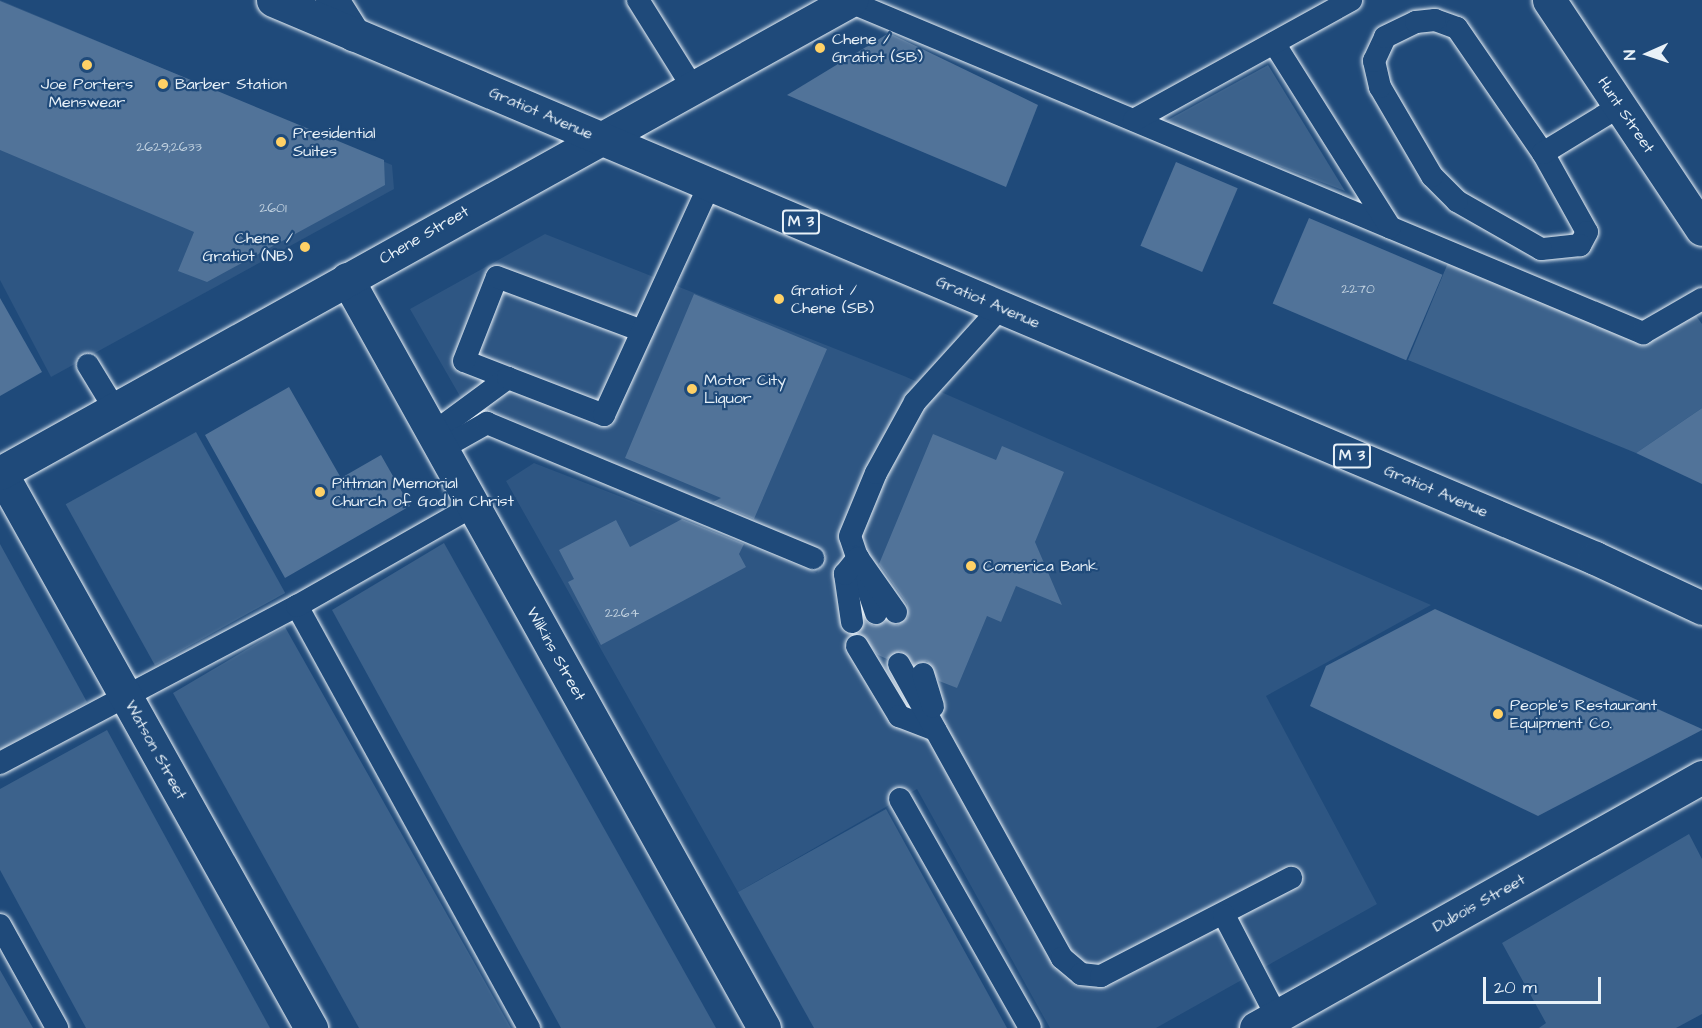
<!DOCTYPE html>
<style>
body{margin:0}
#map{position:relative;width:1702px;height:1028px;overflow:hidden;background:#1f4a7a;font-family:"Architects Daughter",sans-serif}
div>[style]{position:absolute}
[style*='--x']{left:calc(var(--x)*1px);top:calc(var(--y)*1px);width:calc(var(--w)*1px);rotate:calc(var(--a)*1deg)}
.built>*{inset:0;background:#2e5683}
.green>*{inset:0;background:#3c628c;transform-origin:0 0}
.building>*{inset:0;background:#517399;transform-origin:0 0}
.roads{filter:drop-shadow(0 0 2px #e8f1f8) drop-shadow(0 0 2px #e8f1f8)}
.lane>*{height:22px;margin:-11px;padding:0 11px;transform-origin:11px;border-radius:11px;background:#1f4a7a}
.street>*{height:33px;margin:-16.5px;padding:0 16.5px;transform-origin:16.5px;border-radius:16.5px;background:#1f4a7a}
.secondary>*{height:33px;margin:-16.5px;padding:0 16.5px;transform-origin:16.5px;border-radius:16.5px;background:#1f4a7a}
.primary>*{height:33px;margin:-16.5px;padding:0 16.5px;transform-origin:16.5px;border-radius:16.5px;background:#1f4a7a}
.dots>*{width:16px;height:16px;translate:-50% -50%;box-sizing:border-box;border:3px solid #1f4a7a;border-radius:50%}
span{translate:-50% -50%;white-space:nowrap;text-align:center;line-height:1.15;-webkit-text-stroke:4.5px #1f4a7a;paint-order:stroke}
.number-label{font-size:14px;color:#c2d2e0}
.number-label span{-webkit-text-stroke-width:0}
.shield-label span{padding:2px 4px;background:#1f4a7a;border:2px solid;border-radius:4px;-webkit-text-stroke-width:0}
.shield-label{font-size:15px;color:#e8f1f8;font-weight:700}
.poi-label{font-size:16px;color:#e8f1f8}
.left{translate:0 -50%;text-align:left}
.right{translate:-100% -50%;text-align:right}
.street-label{font-size:16px;color:#e8f1f8}
.north{position:absolute;left:1618px;top:24px;width:60px;height:60px;-webkit-text-stroke:4px #1f4a7a;paint-order:stroke;rotate:267deg;font-size:16px;font-weight:700;line-height:24px;text-align:center;color:#e8f1f8}
.north::after{content:'';display:block;margin:auto;width:21px;height:27px;background:#e8f1f8;clip-path:polygon(50% 0,100% 100%,50% 72%,0 100%)}
.scale{position:absolute;left:1483px;top:977px;width:118px;height:27px;box-sizing:border-box;border:3px solid #e8f1f8;border-top:0;padding-left:8px;font-size:18px;line-height:21px;white-space:nowrap;color:#e8f1f8;-webkit-text-stroke:4px #1f4a7a;paint-order:stroke}
</style>
<div id="map">
<div class="built">
<div style="clip-path:polygon(0 0,392px 165px,394px 189px,51px 377px,0 280px)"></div>
<div style="clip-path:polygon(545px 234px,904px 376px,1431px 605px,1266px 696px,1377px 904px,1156px 1028px,1050px 1028px,917px 789px,738px 892px,506px 481px,534px 463px,817px 573px,827px 554px,461px 398px,410px 309px)"></div>
</div>
<div class="green">
<div style="clip-path:polygon(1268px 65px,1345px 191px,1164px 122px)"></div>
<div style="clip-path:polygon(1452px 253px,1643px 333px,1689px 306px,1702px 324px,1702px 408px,1636px 453px,1408px 360px)"></div>
<div style="left:196px;top:432px;width:184px;height:149px;rotate:61deg"></div>
<div style="clip-path:polygon(444px 543px,716px 1028px,561px 1028px,332px 610px)"></div>
<div style="clip-path:polygon(0 544px,87px 702px,0 750px)"></div>
<div style="clip-path:polygon(285px 627px,511px 1028px,359px 1028px,173px 693px)"></div>
<div style="clip-path:polygon(107px 730px,270px 1028px,86px 1028px,0 870px,0 789px)"></div>
<div style="clip-path:polygon(886px 809px,1007px 1028px,814px 1028px,738px 892px)"></div>
<div style="clip-path:polygon(1689px 834px,1702px 859px,1702px 1014px,1676px 1028px,1539px 1028px,1546px 1023px,1502px 943px)"></div>
<div style="clip-path:polygon(0 970px,33px 1028px,0 1028px)"></div>
</div>
<div class="building">
<div style="clip-path:polygon(0 1px,384px 160px,385px 185px,207px 282px,178px 271px,194px 232px,0 150px)"></div>
<div style="clip-path:polygon(889px 33px,1038px 105px,1006px 187px,787px 95px)"></div>
<div style="left:1176px;top:162px;width:67px;height:91px;rotate:23deg"></div>
<div style="left:1309px;top:218px;width:145px;height:93px;rotate:23deg"></div>
<div style="clip-path:polygon(694px 294px,827px 349px,754px 519px,713px 502px,721px 498px,625px 458px)"></div>
<div style="clip-path:polygon(0 298px,42px 372px,0 396px)"></div>
<div style="clip-path:polygon(289px 387px,341px 478px,381px 455px,410px 506px,285px 578px,205px 435px)"></div>
<div style="clip-path:polygon(1702px 408px,1702px 484px,1636px 453px)"></div>
<div style="clip-path:polygon(933px 434px,996px 460px,1002px 446px,1064px 472px,1035px 542px,1062px 605px,1016px 586px,1001px 622px,987px 616px,957px 688px,939px 681px,927px 661px,914px 664px,900px 651px,887px 659px,878px 655px,859px 633px,865px 621px,874px 626px,887px 621px,897px 625px,908px 617px,907px 604px,879px 564px)"></div>
<div style="clip-path:polygon(682px 519px,744px 544px,739px 554px,746px 567px,601px 645px,568px 582px,574px 579px,559px 550px,616px 520px,630px 547px)"></div>
<div style="clip-path:polygon(1435px 609px,1702px 729px,1702px 730px,1538px 816px,1310px 706px,1326px 666px)"></div>
</div>
<div class="roads">
<div class="lane">
<div style="--x:638;--y:0;--w:104;--a:58"></div>
<div style="--x:848;--y:1;--w:862;--a:22.67"></div>
<div style="--x:1643;--y:333;--w:68;--a:-30"></div>
<div style="--x:1435;--y:20;--w:23;--a:20"></div>
<div style="--x:1457;--y:28;--w:152;--a:55.5"></div>
<div style="--x:1543;--y:153;--w:90;--a:60.9"></div>
<div style="--x:1587;--y:232;--w:15;--a:118"></div>
<div style="--x:1580;--y:245;--w:39;--a:174"></div>
<div style="--x:1541;--y:249;--w:97;--a:-150.3"></div>
<div style="--x:1457;--y:201;--w:35;--a:-135"></div>
<div style="--x:1432;--y:176;--w:103;--a:-120.3"></div>
<div style="--x:1380;--y:87;--w:27;--a:-103"></div>
<div style="--x:1374;--y:61;--w:26;--a:-65"></div>
<div style="--x:1385;--y:37;--w:34;--a:-26"></div>
<div style="--x:1416;--y:22;--w:19;--a:-6"></div>
<div style="--x:1274;--y:43;--w:218;--a:57.8"></div>
<div style="--x:1134;--y:120;--w:248;--a:-28.9"></div>
<div style="--x:1543;--y:153;--w:90;--a:-31.4"></div>
<div style="--x:88;--y:365;--w:54;--a:58.7"></div>
<div style="--x:508;--y:378;--w:47;--a:-158.9"></div>
<div style="--x:464;--y:361;--w:90;--a:-68.6"></div>
<div style="--x:497;--y:277;--w:155;--a:20.4"></div>
<div style="--x:433;--y:433;--w:93;--a:-36.3"></div>
<div style="--x:508;--y:378;--w:103;--a:21.1"></div>
<div style="--x:604;--y:415;--w:254;--a:-65.4"></div>
<div style="--x:441;--y:449;--w:53;--a:-29.5"></div>
<div style="--x:487;--y:423;--w:353;--a:22.5"></div>
<div style="--x:297;--y:606;--w:482;--a:61.2"></div>
<div style="--x:876;--y:613;--w:81;--a:-108.7"></div>
<div style="--x:850;--y:536;--w:68;--a:-67.6"></div>
<div style="--x:876;--y:473;--w:81;--a:-61.2"></div>
<div style="--x:915;--y:402;--w:128;--a:-47.8"></div>
<div style="--x:852;--y:622;--w:49;--a:-98.3"></div>
<div style="--x:845;--y:574;--w:21;--a:-51"></div>
<div style="--x:858;--y:558;--w:66;--a:54.9"></div>
<div style="--x:857;--y:646;--w:82;--a:59"></div>
<div style="--x:899;--y:716;--w:39;--a:21"></div>
<div style="--x:899;--y:664;--w:336;--a:61"></div>
<div style="--x:1062;--y:958;--w:25;--a:40"></div>
<div style="--x:1081;--y:974;--w:20;--a:6"></div>
<div style="--x:1101;--y:976;--w:214;--a:-27.3"></div>
<div style="--x:923;--y:674;--w:34;--a:73"></div>
<div style="--x:0;--y:763;--w:336;--a:-27.9"></div>
<div style="--x:297;--y:606;--w:202;--a:-29.6"></div>
<div style="--x:900;--y:799;--w:263;--a:60.4"></div>
<div style="--x:1224;--y:915;--w:115;--a:62.5"></div>
<div style="--x:0;--y:925;--w:118;--a:61"></div>
</div>
<div class="street">
<div style="--x:332;--y:0;--w:41;--a:57.8"></div>
<div style="--x:1549;--y:0;--w:275;--a:56.3"></div>
<div style="--x:347;--y:279;--w:857;--a:60.89"></div>
<div style="--x:1;--y:473;--w:636;--a:60.81"></div>
<div style="--x:1256;--y:1028;--w:512;--a:-29.37"></div>
</div>
<div class="secondary">
<div style="--x:0;--y:473;--w:974;--a:-29.07"></div>
</div>
<div class="primary">
<div style="--x:273;--y:0;--w:1435;--a:22.88"></div>
<div style="--x:1595;--y:558;--w:118;--a:25"></div>
</div>
</div>
<div class="dots">
<div style="left:820px;top:48px;background:#ffd166"></div>
<div style="left:87px;top:65px;background:#ffd166"></div>
<div style="left:163px;top:84px;background:#ffd166"></div>
<div style="left:281px;top:142px;background:#ffd166"></div>
<div style="left:305px;top:247px;background:#ffd166"></div>
<div style="left:779px;top:299px;background:#ffd166"></div>
<div style="left:692px;top:389px;background:#ffd166"></div>
<div style="left:320px;top:492px;background:#ffd166"></div>
<div style="left:971px;top:566px;background:#ffd166"></div>
<div style="left:1498px;top:714px;background:#ffd166"></div>
</div>
<div class="number-label">
<span style="left:169px;top:147px">2629;2633</span>
<span style="left:273px;top:208px">2601</span>
<span style="left:1358px;top:289px">2270</span>
<span style="left:622px;top:613px">2264</span>
</div>
<div class="shield-label">
<span style="left:801px;top:222px">M 3</span>
<span style="left:1352px;top:456px">M 3</span>
</div>
<div class="poi-label">
<span class="left" style="left:832px;top:48px">Chene /<br>Gratiot (SB)</span>
<span style="left:87px;top:93px">Joe Porters<br>Menswear</span>
<span class="left" style="left:175px;top:84px">Barber Station</span>
<span class="left" style="left:293px;top:142px">Presidential<br>Suites</span>
<span class="right" style="left:293px;top:247px">Chene /<br>Gratiot (NB)</span>
<span class="left" style="left:791px;top:299px">Gratiot /<br>Chene (SB)</span>
<span class="left" style="left:704px;top:389px">Motor City<br>Liquor</span>
<span class="left" style="left:332px;top:492px">Pittman Memorial<br>Church of God in Christ</span>
<span class="left" style="left:983px;top:566px">Comerica Bank</span>
<span class="left" style="left:1510px;top:714px">People's Restaurant<br>Equipment Co.</span>
</div>
<div class="street-label">
<span style="left:541px;top:113px;rotate:23deg">Gratiot Avenue</span>
<span style="left:1626px;top:115px;rotate:56deg">Hunt Street</span>
<span style="left:424px;top:235px;rotate:-30deg">Chene Street</span>
<span style="left:988px;top:302px;rotate:23deg">Gratiot Avenue</span>
<span style="left:1436px;top:491px;rotate:23deg">Gratiot Avenue</span>
<span style="left:556px;top:654px;rotate:61deg">Wilkins Street</span>
<span style="left:156px;top:750px;rotate:61deg">Watson Street</span>
<span style="left:1479px;top:903px;rotate:-29deg">Dubois Street</span>
</div>
<div class="north">N</div>
<div class="scale">20 m</div>
</div>
